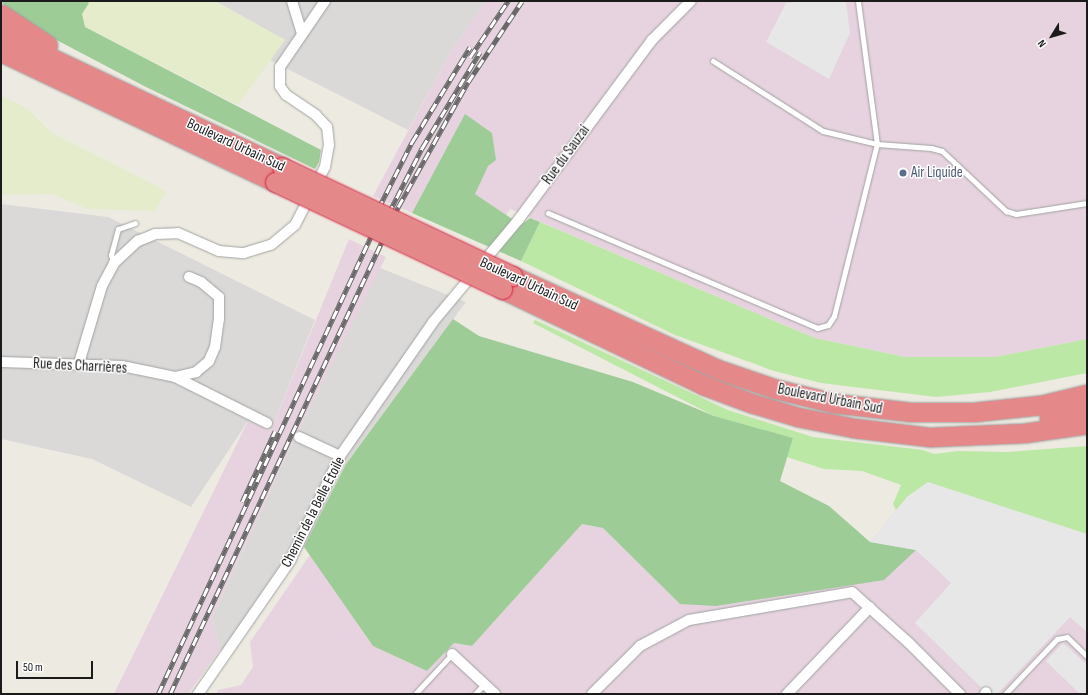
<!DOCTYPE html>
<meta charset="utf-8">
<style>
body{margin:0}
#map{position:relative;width:1088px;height:695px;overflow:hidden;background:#edebe1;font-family:"Sofia Sans Condensed",sans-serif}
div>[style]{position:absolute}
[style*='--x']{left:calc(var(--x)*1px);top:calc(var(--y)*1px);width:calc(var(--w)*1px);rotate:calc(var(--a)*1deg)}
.residential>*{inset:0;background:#dad9d8}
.industrial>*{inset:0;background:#e6d3df}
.farmland>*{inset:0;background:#e4eccc}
.grass>*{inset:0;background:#bce8a6}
.forest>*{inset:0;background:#9dcc96}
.parking>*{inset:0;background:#e7e7e7}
.roads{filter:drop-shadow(0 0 1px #a2a2a2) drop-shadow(0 0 1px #a2a2a2)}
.lane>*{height:5px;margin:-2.5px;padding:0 2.5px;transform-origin:2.5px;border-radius:2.5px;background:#fff}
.street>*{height:10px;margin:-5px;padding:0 5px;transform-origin:5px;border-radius:5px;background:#fff}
.highway>*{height:19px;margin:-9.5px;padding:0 9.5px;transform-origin:9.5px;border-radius:9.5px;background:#e5888a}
.rail>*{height:4.5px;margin-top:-2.25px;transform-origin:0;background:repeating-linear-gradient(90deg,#fff 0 9px,#696969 0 18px);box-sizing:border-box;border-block:1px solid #696969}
.bridges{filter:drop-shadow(0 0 1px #d42544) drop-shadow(0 0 1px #d42544)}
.highway-bridge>*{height:19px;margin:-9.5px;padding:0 9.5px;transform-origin:9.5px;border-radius:9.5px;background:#e5888a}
.dots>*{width:11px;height:11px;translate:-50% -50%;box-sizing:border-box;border:2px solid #fff;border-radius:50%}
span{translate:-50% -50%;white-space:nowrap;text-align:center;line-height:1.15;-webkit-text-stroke:3px #fff;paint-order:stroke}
.street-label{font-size:15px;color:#1b1b1b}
.service-label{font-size:15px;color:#4e5e75}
.left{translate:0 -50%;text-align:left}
.frame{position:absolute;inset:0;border:2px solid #1b1b1b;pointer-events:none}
.north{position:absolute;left:1032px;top:16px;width:40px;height:40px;-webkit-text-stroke:3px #fff;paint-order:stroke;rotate:233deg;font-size:11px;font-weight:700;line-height:16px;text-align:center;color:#1b1b1b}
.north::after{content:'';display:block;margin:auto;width:14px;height:18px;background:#1b1b1b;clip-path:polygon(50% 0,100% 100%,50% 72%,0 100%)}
.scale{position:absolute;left:16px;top:661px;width:77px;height:18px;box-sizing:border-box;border:2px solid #1b1b1b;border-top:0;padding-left:5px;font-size:12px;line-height:14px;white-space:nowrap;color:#1b1b1b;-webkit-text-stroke:3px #fff;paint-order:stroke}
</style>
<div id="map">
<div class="residential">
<div style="clip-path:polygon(215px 1px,486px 1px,450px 53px,408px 130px,270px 60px,285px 40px)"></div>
<div style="clip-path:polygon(1px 204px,108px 217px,315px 320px,271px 430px,248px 421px,191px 507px,92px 459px,1px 439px)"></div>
<div style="clip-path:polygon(380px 268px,466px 302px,346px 464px,304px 547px,230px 654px,220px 650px,212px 618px,294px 439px)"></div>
</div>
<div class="industrial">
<div style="clip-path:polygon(486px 1px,1087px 1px,1087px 339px,995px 357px,905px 357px,815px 338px,510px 209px,506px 215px,475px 194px,432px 176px,412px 213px,373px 196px,450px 53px)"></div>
<div style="clip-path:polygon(349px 239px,386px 257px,294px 439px,212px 618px,220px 650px,188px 694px,114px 694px,248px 421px,271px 430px)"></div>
<div style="clip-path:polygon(908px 496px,1087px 534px,1087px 694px,216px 694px,218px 690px,241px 685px,253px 667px,250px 642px,310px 555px,373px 646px,427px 671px,454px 643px,472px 646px,582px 524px,603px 528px,680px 604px,870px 542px)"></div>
</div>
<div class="farmland">
<div style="clip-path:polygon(86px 1px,215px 1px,285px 40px,238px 105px,85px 27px,82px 14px,89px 3px)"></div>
<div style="clip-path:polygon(1px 96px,27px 108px,52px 133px,166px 191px,155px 211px,87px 209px,53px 194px,1px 195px)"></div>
</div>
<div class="grass">
<div style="clip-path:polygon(540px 222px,815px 338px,905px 357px,995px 357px,1087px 339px,1087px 373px,990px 392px,936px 397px,821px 383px,774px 371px,675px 335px,521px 261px)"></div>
<div style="clip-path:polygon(535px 320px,728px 410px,813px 437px,923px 450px,934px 454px,958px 451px,1007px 452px,1087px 446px,1087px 537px,908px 496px,896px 510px,893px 504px,901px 485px,862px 471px,824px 469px,787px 457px,793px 438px,716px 417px,533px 323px)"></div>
</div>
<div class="forest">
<div style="clip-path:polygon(1px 1px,86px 1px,89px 3px,82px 14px,85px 27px,321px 150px,319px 162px,315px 169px,146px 87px,47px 35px,9px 11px)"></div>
<div style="clip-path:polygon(465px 114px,492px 133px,496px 160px,488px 166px,475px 194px,521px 225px,530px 218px,540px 222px,521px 261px,412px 213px)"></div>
<div style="clip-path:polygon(453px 319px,479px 336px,633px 382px,714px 416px,793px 438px,780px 481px,829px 506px,870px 542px,916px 550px,884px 580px,716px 606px,680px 604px,603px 528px,582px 524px,472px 646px,454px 643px,427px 671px,373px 646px,304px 547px,346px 464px)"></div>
</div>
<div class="parking">
<div style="clip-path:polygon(801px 1px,846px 1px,850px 33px,829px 79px,766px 42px,786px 3px)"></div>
<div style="clip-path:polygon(928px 482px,1087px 534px,1087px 632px,1070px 617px,997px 694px,988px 694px,915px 623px,951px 583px,916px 550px,870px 542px,908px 496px)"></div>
<div style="clip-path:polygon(1063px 643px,1087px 665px,1087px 694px,1080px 694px,1046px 661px)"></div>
</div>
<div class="roads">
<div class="lane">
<div style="--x:713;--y:61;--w:130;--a:32.5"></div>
<div style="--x:823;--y:131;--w:56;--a:13.5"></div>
<div style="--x:877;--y:144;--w:54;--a:4.2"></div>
<div style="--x:931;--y:148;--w:11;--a:15"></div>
<div style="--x:942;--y:151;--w:88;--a:43.2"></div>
<div style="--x:1006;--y:211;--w:10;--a:17"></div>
<div style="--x:1016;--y:214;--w:72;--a:-8.8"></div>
<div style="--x:548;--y:213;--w:293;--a:23.1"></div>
<div style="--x:817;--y:328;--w:11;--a:-15"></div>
<div style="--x:828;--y:325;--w:11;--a:-56"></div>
<div style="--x:834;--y:316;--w:177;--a:-76"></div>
<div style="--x:877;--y:144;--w:144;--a:-97.6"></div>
<div style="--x:114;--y:263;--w:9;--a:-111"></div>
<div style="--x:111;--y:255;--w:27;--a:-75"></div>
<div style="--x:118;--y:229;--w:18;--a:-19"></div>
<div style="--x:415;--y:694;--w:54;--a:-47.2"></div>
<div style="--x:475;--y:694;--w:13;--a:-48"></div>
<div style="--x:1005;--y:694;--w:76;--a:-46.6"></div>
<div style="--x:1057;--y:639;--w:10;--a:-11"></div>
<div style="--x:1067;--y:637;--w:28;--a:44"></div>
</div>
<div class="street">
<div style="--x:292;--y:1;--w:34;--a:73"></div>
<div style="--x:1;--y:362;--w:121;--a:1.9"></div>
<div style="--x:122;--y:366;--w:54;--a:11.7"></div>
<div style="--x:175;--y:377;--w:103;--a:26.6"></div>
<div style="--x:79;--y:363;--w:80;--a:-73.4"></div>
<div style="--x:102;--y:286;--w:26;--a:-62"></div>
<div style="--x:114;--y:263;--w:33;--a:-43"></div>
<div style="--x:138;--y:241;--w:18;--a:-22"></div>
<div style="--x:155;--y:234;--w:23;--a:-2"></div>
<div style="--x:178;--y:233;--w:45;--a:23.7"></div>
<div style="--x:219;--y:251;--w:25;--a:5"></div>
<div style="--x:244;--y:253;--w:28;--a:-17"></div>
<div style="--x:271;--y:245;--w:31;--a:-40"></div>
<div style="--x:295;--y:225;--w:65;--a:-62.7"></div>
<div style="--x:325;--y:167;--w:22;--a:-80"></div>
<div style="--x:329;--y:145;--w:18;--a:-96"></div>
<div style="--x:327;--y:127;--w:16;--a:-133"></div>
<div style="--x:316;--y:115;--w:36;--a:-146"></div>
<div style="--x:286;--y:95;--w:11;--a:-124"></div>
<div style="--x:280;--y:86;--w:19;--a:-90"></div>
<div style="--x:280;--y:67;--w:80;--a:-55.7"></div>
<div style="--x:175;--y:377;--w:22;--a:-13"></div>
<div style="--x:196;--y:372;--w:17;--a:-40"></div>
<div style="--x:209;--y:361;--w:15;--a:-67"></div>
<div style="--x:215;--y:347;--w:28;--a:-82"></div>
<div style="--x:219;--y:319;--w:22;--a:-90"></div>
<div style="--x:219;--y:297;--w:23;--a:-140"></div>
<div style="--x:201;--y:282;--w:13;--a:-157"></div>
<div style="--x:299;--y:437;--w:45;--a:24.9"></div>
<div style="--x:452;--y:654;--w:59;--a:42.9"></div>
<div style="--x:198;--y:694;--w:162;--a:-55.3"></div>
<div style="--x:290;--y:561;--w:116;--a:-64.5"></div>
<div style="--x:340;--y:456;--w:163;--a:-55.2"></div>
<div style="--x:433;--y:322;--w:134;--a:-50.1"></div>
<div style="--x:519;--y:219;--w:223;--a:-53.4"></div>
<div style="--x:652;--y:40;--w:55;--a:-45"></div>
<div style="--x:592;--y:694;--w:68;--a:-45"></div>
<div style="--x:640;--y:646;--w:55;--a:-28"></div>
<div style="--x:689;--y:620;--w:165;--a:-9.7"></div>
<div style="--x:852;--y:592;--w:76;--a:41.8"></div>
<div style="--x:909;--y:643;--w:72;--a:45"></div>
<div style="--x:787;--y:694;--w:120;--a:-46.3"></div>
<div style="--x:985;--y:694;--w:2;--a:-63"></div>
</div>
<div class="highway">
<div style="--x:1;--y:14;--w:56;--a:33.4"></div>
<div style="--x:1;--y:34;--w:311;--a:25.3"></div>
<div style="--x:1;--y:52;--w:303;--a:25.4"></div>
<div style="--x:513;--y:276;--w:224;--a:24.5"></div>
<div style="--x:717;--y:369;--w:62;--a:18.7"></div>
<div style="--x:776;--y:389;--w:59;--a:13.8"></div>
<div style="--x:833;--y:403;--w:79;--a:6.6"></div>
<div style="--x:911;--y:412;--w:63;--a:0"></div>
<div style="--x:974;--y:412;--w:67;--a:-6"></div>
<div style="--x:1041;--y:405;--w:47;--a:-13.4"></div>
<div style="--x:502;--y:289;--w:223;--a:25.5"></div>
<div style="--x:703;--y:385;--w:51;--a:20.6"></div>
<div style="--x:751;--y:403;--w:49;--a:16.6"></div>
<div style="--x:798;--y:417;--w:57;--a:11.1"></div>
<div style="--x:854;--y:428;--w:77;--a:6.8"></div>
<div style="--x:930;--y:437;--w:94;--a:-2.4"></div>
<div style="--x:1024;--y:433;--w:64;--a:-8.1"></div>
<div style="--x:1049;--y:418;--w:39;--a:-12"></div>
</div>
</div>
<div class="rail">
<div style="--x:470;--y:57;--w:68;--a:-55.8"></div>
<div style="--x:370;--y:225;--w:93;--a:-63.2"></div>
<div style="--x:412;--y:142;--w:111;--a:-58.6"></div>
<div style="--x:380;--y:230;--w:92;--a:-62.9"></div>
<div style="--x:422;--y:148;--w:112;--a:-58.9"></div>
<div style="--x:242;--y:502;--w:78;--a:-65.1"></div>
<div style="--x:158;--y:694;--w:524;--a:-65.05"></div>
<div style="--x:170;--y:694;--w:538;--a:-64.91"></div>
<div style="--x:398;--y:207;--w:143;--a:-60.8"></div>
<div style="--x:468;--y:82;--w:97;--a:-56.3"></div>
</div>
<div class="bridges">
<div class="highway-bridge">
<div style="--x:282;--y:167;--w:255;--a:25.3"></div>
<div style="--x:275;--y:182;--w:251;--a:25.2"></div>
</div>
</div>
<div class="dots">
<div style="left:903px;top:173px;background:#5c6f8a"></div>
</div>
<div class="street-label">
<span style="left:236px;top:145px;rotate:25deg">Boulevard Urbain Sud</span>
<span style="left:566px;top:155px;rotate:-54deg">Rue du Sauzai</span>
<span style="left:529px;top:284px;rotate:25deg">Boulevard Urbain Sud</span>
<span style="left:80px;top:366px;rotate:3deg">Rue des Charrières</span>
<span style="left:830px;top:399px;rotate:11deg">Boulevard Urbain Sud</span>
<span style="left:313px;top:512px;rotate:-63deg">Chemin de la Belle Etoile</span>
</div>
<div class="service-label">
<span class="left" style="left:911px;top:173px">Air Liquide</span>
</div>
<div class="frame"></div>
<div class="north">N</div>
<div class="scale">50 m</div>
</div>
